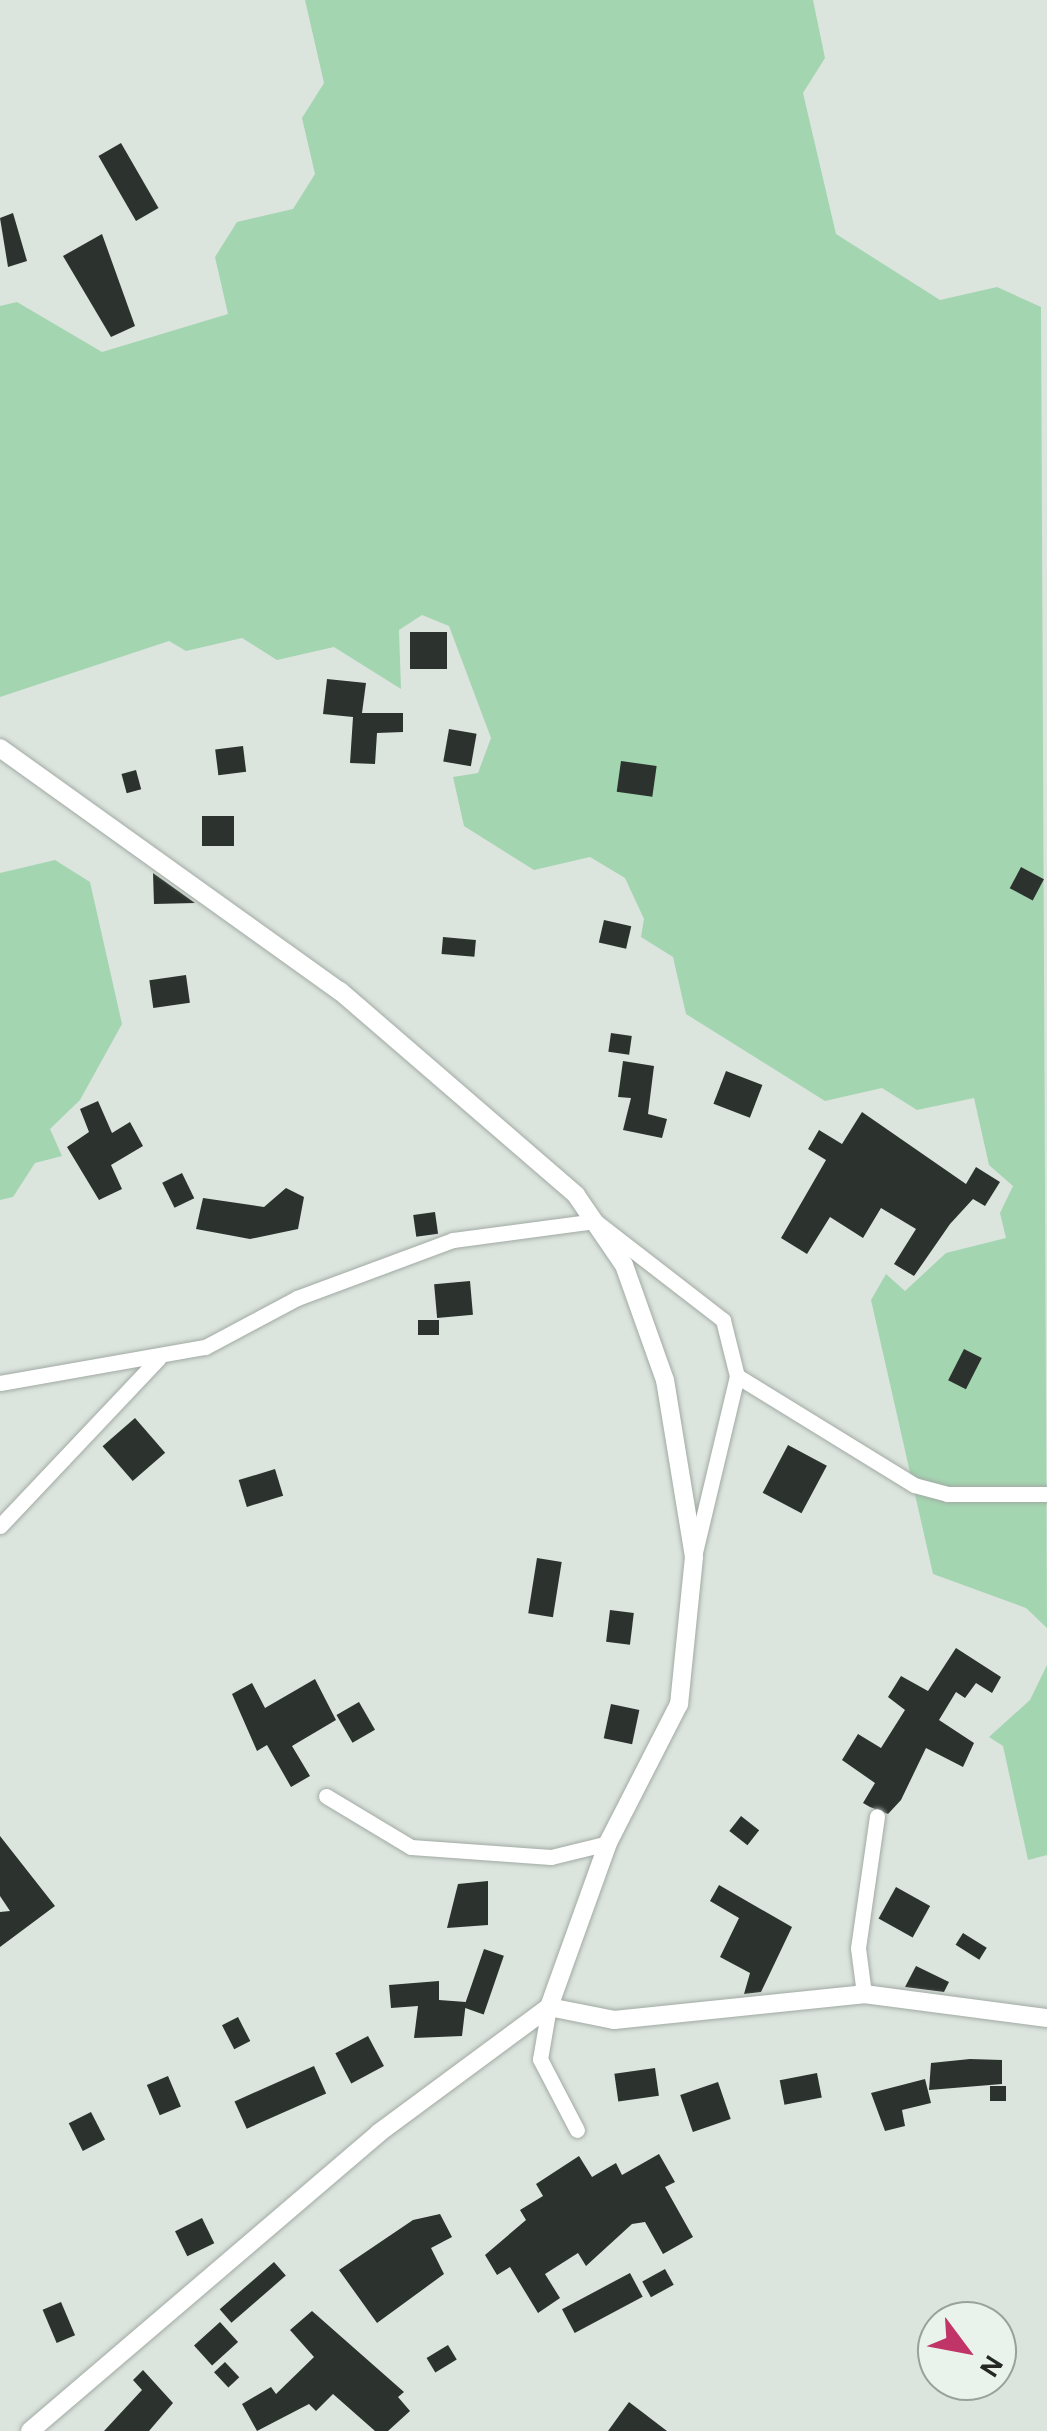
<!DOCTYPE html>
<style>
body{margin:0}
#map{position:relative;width:1047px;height:2431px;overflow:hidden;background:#dce4de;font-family:"Alegreya Sans",sans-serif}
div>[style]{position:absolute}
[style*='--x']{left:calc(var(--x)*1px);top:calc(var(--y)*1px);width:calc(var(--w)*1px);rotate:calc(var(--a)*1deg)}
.green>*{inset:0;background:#a4d5b1}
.building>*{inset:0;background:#2c332e;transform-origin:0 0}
.roads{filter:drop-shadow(0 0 2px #a1aaa3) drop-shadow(0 0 2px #a1aaa3)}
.minor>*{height:15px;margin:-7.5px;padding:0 7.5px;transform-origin:7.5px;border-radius:7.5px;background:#fff}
.tertiary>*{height:18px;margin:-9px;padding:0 9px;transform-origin:9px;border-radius:9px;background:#fff}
span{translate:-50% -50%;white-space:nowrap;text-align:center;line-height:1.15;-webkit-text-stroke:10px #e9f2eb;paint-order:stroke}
.north{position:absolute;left:917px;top:2301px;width:100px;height:100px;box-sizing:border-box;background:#e9f2eb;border:2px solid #9aa19b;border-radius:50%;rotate:122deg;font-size:28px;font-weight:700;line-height:40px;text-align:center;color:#242724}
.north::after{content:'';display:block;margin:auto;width:35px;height:45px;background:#c03467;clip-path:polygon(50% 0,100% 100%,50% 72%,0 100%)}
</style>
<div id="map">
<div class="green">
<div style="clip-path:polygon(305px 0,813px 0,825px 58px,803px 93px,836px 234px,940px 300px,997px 287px,1041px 307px,1047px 1628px,1026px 1608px,933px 1574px,871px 1300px,886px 1274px,905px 1291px,946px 1253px,1006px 1238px,1000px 1213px,1013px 1186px,989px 1165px,974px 1098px,917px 1110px,882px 1088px,825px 1101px,686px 1014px,673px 957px,641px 937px,644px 919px,625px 878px,590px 857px,534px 870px,464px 826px,453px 777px,478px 773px,491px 738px,449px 626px,422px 615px,399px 630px,401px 689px,334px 647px,277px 660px,242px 638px,186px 651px,169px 641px,0 697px,0 306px,17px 302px,102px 352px,228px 314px,215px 257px,237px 222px,293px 209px,315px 174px,302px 118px,324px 83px)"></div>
<div style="clip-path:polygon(55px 860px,90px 882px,122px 1024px,80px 1100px,50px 1129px,62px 1156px,35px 1163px,13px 1197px,0 1200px,0 873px)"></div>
<div style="clip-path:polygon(1047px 1665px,1047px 1855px,1028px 1860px,1003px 1746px,989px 1737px,1030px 1700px)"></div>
</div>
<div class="building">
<div style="left:121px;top:143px;width:75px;height:26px;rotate:60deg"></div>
<div style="clip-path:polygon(13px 213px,27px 261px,8px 267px,0 218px)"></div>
<div style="clip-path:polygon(102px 234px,135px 326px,111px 337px,63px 256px)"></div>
<div style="left:410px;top:632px;width:37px;height:37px"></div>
<div style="clip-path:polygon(327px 679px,366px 683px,362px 713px,403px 713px,403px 732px,377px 733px,375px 764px,350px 763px,353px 717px,323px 714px)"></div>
<div style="left:449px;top:729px;width:28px;height:33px;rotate:10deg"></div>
<div style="left:243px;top:746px;width:26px;height:28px;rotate:83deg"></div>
<div style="left:621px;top:761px;width:36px;height:31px;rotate:8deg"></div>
<div style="left:136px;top:770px;width:20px;height:15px;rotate:75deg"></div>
<div style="left:202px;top:816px;width:32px;height:30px"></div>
<div style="left:1021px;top:867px;width:26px;height:24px;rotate:28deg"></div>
<div style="clip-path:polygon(153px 873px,195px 903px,154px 904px)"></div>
<div style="left:604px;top:920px;width:28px;height:23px;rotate:13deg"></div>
<div style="left:443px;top:937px;width:33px;height:17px;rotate:5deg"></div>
<div style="left:186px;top:975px;width:28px;height:37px;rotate:82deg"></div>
<div style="left:611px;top:1033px;width:21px;height:19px;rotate:8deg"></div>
<div style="clip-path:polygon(623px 1061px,654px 1066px,648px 1114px,667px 1119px,662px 1138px,623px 1130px,631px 1098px,618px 1097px)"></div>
<div style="left:726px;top:1071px;width:39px;height:35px;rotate:21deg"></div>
<div style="clip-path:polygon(98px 1101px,112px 1133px,130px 1122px,143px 1146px,111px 1165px,122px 1189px,99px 1200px,67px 1147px,89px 1132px,80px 1109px)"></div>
<div style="clip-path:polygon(862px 1112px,966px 1184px,976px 1167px,1000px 1182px,985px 1206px,973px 1199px,950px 1224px,914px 1276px,894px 1264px,916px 1229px,881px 1208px,863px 1238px,830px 1217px,807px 1254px,781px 1238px,826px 1160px,808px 1149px,819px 1130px,842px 1144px)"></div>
<div style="left:182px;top:1173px;width:28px;height:22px;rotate:64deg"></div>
<div style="clip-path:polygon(286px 1188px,304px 1197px,298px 1229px,250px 1239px,196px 1229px,203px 1198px,264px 1207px)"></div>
<div style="left:435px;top:1212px;width:22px;height:22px;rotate:82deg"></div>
<div style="left:470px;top:1281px;width:34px;height:36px;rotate:85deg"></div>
<div style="left:439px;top:1320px;width:15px;height:21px;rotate:90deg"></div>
<div style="left:964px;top:1349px;width:20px;height:35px;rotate:27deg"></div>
<div style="left:135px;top:1418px;width:46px;height:43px;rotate:49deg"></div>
<div style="left:788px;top:1445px;width:44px;height:54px;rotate:28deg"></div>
<div style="left:275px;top:1469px;width:28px;height:38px;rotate:73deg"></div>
<div style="left:537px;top:1558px;width:25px;height:56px;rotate:9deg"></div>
<div style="left:610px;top:1610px;width:24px;height:32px;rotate:7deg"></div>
<div style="clip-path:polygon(956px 1648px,1001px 1677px,992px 1693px,976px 1683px,965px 1698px,956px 1692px,939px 1720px,974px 1743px,963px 1767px,926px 1748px,901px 1800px,888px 1814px,870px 1807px,863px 1803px,875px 1783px,842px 1760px,858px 1734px,881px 1748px,905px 1710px,888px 1697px,901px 1676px,928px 1691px)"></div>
<div style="clip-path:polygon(315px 1679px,336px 1720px,292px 1746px,310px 1776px,291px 1787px,267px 1745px,257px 1751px,232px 1694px,252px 1683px,265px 1708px)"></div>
<div style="left:359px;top:1702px;width:32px;height:26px;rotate:60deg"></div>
<div style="left:611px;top:1704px;width:29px;height:35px;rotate:12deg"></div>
<div style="left:741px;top:1816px;width:23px;height:19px;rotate:38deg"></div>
<div style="clip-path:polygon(0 1836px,55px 1906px,0 1947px,0 1912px,10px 1911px,0 1896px)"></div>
<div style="clip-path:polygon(488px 1881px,488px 1925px,447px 1928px,458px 1884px)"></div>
<div style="clip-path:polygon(719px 1885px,792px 1927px,761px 1992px,744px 1994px,750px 1973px,720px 1957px,739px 1918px,710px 1901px)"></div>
<div style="left:896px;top:1887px;width:39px;height:36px;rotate:29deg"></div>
<div style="left:963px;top:1933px;width:28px;height:14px;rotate:32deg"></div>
<div style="left:484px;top:1949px;width:21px;height:62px;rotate:19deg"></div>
<div style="clip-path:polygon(916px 1966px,949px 1982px,944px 1992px,905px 1987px)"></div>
<div style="clip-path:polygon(439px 1981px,439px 2000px,466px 2002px,462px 2036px,414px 2038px,418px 2006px,391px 2008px,389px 1985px)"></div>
<div style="left:238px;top:2017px;width:27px;height:18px;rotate:63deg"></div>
<div style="left:368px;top:2036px;width:34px;height:37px;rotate:62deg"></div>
<div style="clip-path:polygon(970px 2059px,1002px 2060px,1002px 2084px,929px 2090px,931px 2063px)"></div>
<div style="left:314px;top:2066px;width:30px;height:87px;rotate:66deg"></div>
<div style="left:655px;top:2068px;width:28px;height:41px;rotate:82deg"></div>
<div style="left:817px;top:2073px;width:25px;height:38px;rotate:79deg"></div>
<div style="left:168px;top:2076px;width:33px;height:23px;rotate:67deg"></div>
<div style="clip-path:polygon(925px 2079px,931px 2103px,902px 2110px,905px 2126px,885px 2131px,871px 2093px)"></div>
<div style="left:718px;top:2082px;width:39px;height:40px;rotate:71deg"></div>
<div style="left:1006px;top:2086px;width:15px;height:16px;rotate:90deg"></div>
<div style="left:91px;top:2112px;width:31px;height:25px;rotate:63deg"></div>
<div style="clip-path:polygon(659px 2154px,675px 2182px,665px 2187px,693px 2237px,663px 2254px,645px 2222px,632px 2224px,586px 2266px,578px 2253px,545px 2274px,560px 2298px,538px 2313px,510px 2267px,497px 2275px,485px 2255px,526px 2220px,520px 2210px,543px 2196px,536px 2184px,579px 2156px,592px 2177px,616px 2163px,622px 2175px)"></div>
<div style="clip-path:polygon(440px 2214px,452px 2237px,431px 2248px,444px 2274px,377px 2323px,339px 2270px,413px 2220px)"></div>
<div style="left:202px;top:2218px;width:28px;height:30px;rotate:64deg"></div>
<div style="left:274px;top:2262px;width:18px;height:72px;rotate:49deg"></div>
<div style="left:665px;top:2269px;width:18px;height:26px;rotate:61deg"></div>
<div style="left:630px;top:2273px;width:27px;height:77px;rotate:62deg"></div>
<div style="left:61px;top:2302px;width:36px;height:20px;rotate:67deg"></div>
<div style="clip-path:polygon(312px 2311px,404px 2392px,398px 2397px,410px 2411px,388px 2431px,375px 2431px,333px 2394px,316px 2411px,309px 2404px,257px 2431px,242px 2404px,271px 2387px,276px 2394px,314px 2357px,290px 2330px)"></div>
<div style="left:220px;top:2322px;width:27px;height:35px;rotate:48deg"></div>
<div style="left:448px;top:2345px;width:17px;height:25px;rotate:59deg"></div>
<div style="left:225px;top:2362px;width:21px;height:15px;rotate:47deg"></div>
<div style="clip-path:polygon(143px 2370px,173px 2403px,149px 2431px,104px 2431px,142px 2390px,133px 2380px)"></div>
<div style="clip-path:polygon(629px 2402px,667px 2431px,608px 2431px)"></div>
</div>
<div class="roads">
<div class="minor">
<div style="--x:737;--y:1376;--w:208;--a:31.6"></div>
<div style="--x:914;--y:1485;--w:34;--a:15"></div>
<div style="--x:947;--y:1494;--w:100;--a:0"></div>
<div style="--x:0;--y:1383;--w:208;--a:-10"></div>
<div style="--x:205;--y:1347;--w:104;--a:-28"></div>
<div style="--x:297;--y:1298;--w:166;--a:-20.4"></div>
<div style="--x:453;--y:1240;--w:143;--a:-7.6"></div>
<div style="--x:595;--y:1221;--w:162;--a:37.7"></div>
<div style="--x:723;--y:1320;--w:58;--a:76"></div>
<div style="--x:737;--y:1376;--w:186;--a:103.4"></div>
<div style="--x:0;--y:1526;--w:231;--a:-46.6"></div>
<div style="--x:326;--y:1796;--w:99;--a:31"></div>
<div style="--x:411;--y:1847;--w:140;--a:4.1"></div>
<div style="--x:551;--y:1857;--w:59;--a:-13.8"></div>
<div style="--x:864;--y:1994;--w:46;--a:-97.4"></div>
<div style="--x:858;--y:1948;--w:133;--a:-81.8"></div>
<div style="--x:549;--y:2007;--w:53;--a:99.8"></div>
<div style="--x:540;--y:2059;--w:80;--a:62.5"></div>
</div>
<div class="tertiary">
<div style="--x:0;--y:748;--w:418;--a:35.6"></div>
<div style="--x:340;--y:991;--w:312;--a:40.8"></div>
<div style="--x:576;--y:1195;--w:85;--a:55.6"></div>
<div style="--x:624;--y:1265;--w:122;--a:70.4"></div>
<div style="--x:665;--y:1380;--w:179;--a:80.7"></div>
<div style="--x:694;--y:1557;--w:148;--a:95.8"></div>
<div style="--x:679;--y:1704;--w:156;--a:117.1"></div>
<div style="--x:608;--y:1843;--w:174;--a:109.8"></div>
<div style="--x:549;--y:2007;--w:212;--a:143.5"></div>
<div style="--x:379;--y:2133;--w:459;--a:139.5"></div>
<div style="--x:549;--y:2007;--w:66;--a:11.3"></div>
<div style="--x:614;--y:2020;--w:251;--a:-5.9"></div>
<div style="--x:864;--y:1994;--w:185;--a:7.5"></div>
</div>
</div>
<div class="north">N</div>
</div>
